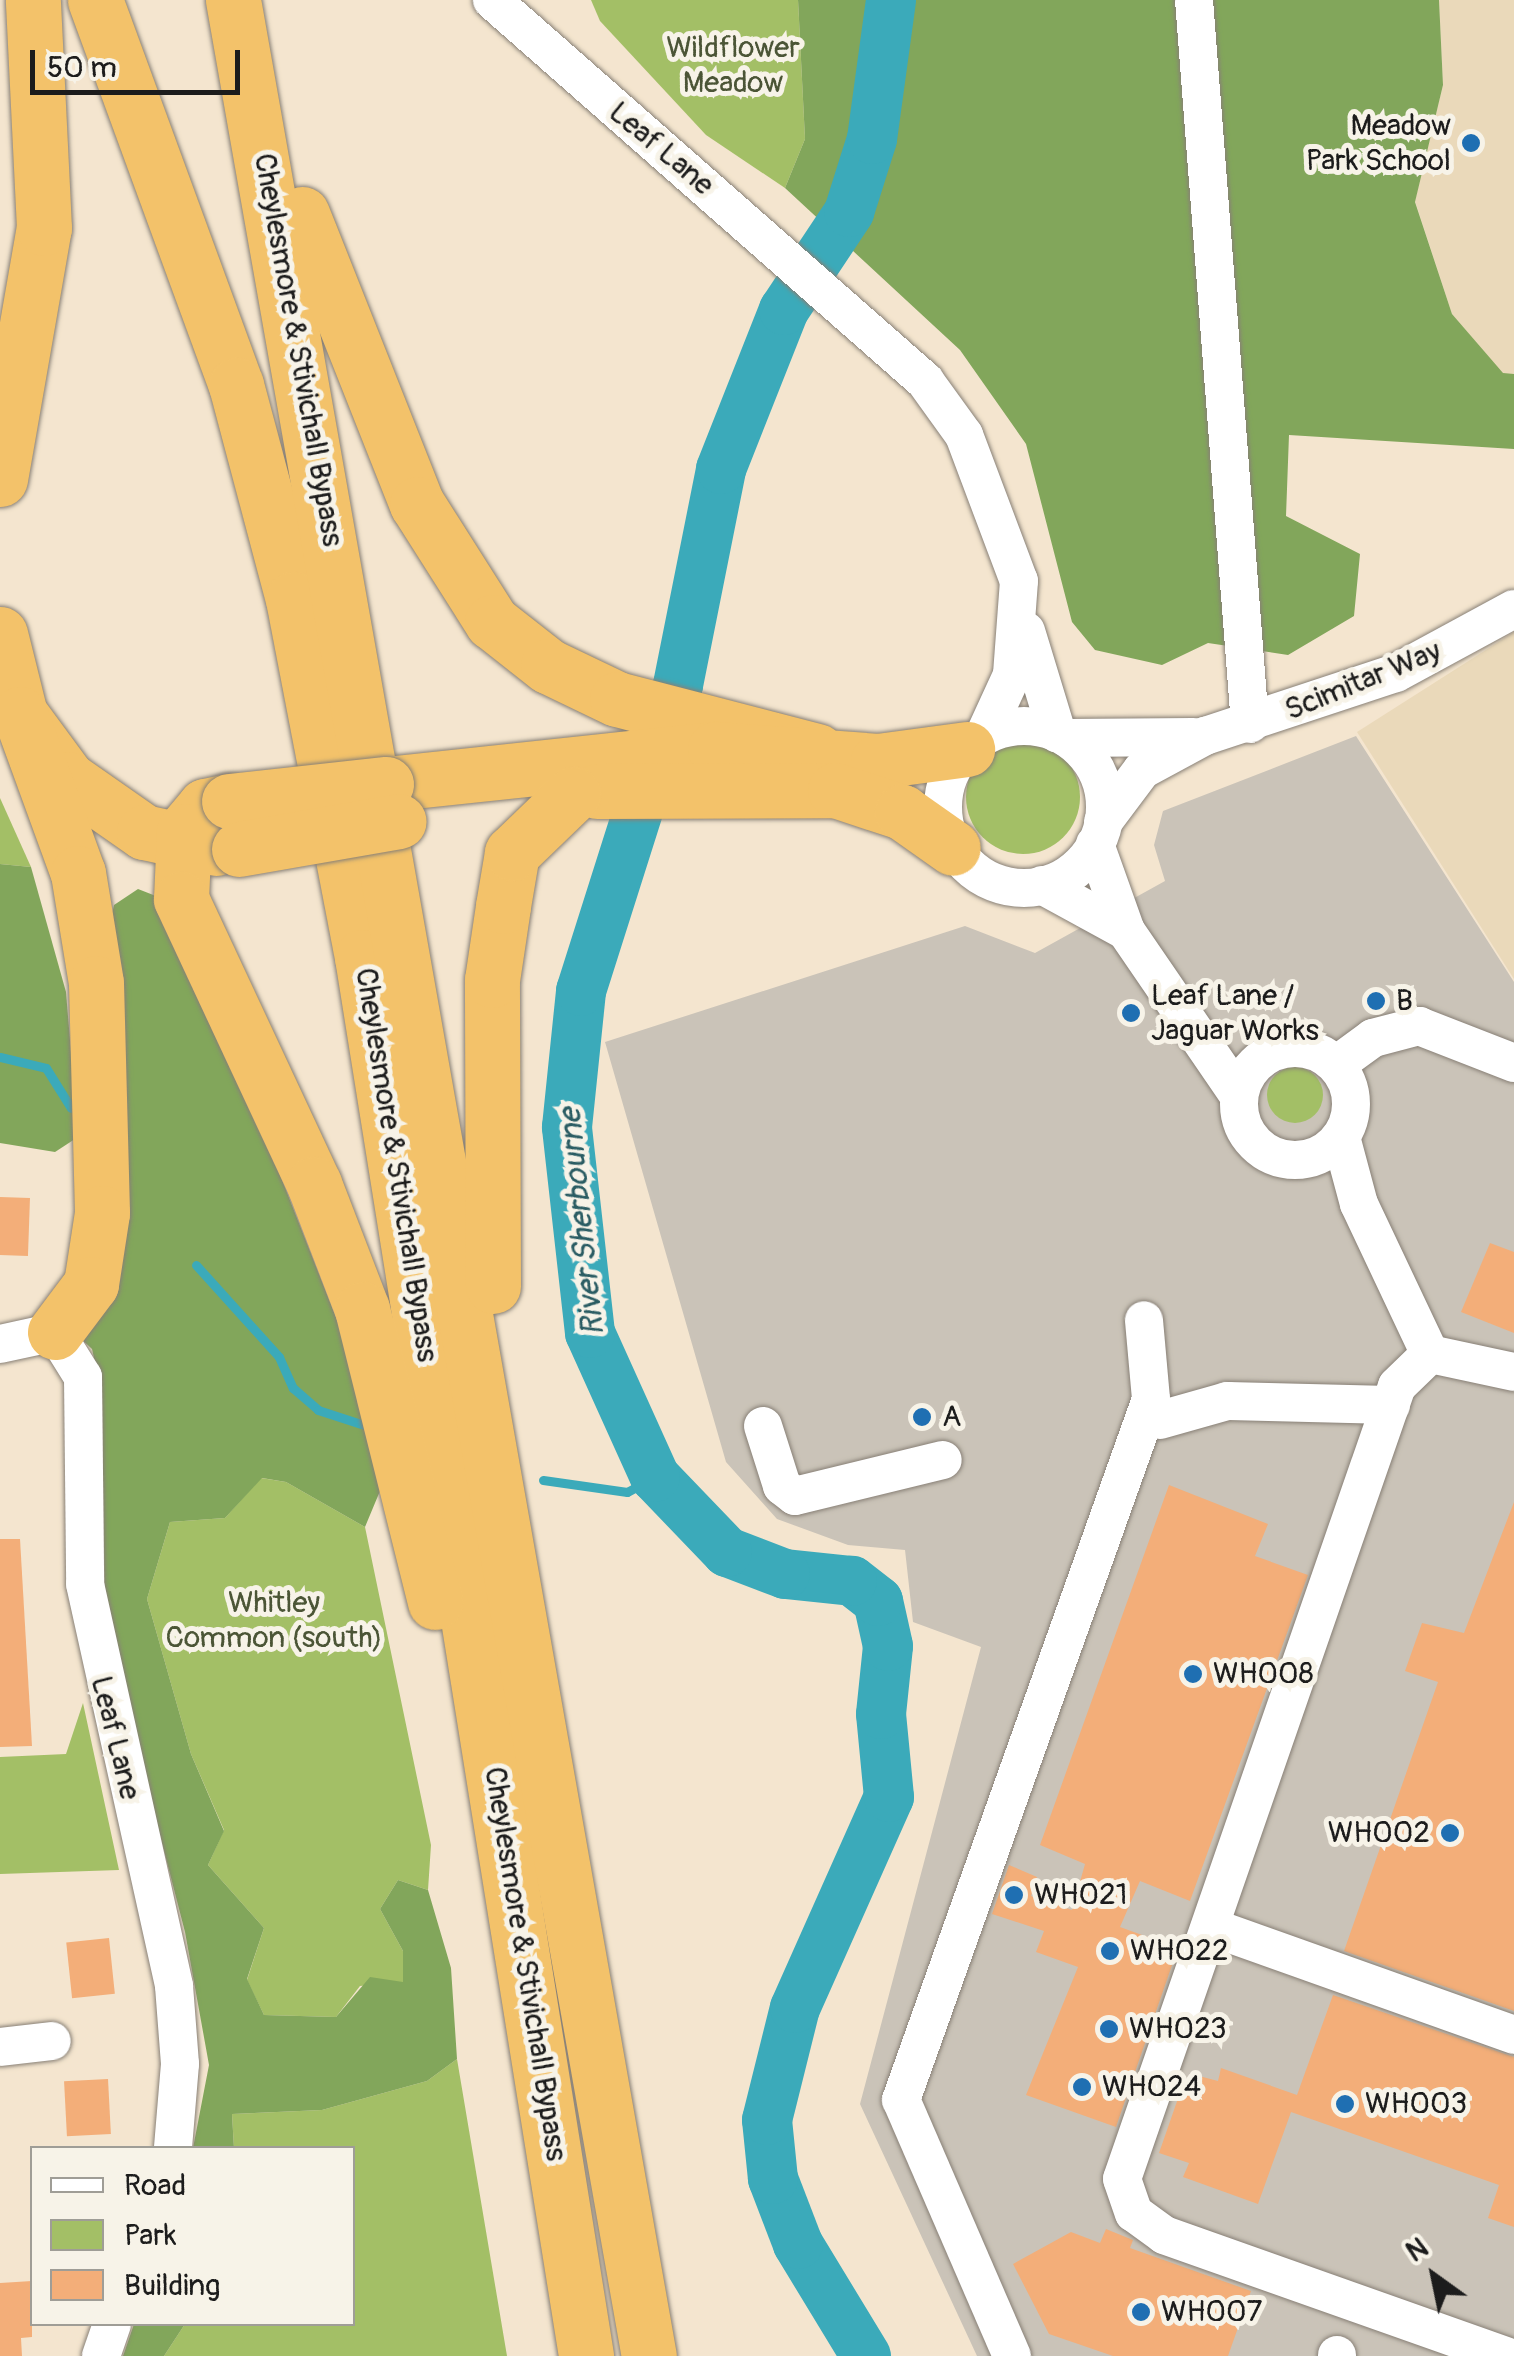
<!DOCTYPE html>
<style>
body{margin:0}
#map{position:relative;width:1514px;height:2356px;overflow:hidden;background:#f4e5cf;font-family:Pangolin,sans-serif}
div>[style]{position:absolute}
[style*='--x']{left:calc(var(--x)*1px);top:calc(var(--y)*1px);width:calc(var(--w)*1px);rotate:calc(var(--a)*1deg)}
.built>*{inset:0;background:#ead9ba}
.industrial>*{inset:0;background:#cac3b8}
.green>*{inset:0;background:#a3bf66}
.round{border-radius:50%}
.forest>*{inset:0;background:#82a65b}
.stream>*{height:9px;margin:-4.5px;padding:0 4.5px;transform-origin:4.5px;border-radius:4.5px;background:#3baaba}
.river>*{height:50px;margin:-25px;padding:0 25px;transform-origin:25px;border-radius:25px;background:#3baaba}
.building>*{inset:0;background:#f3ae79;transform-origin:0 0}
.roads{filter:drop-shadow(0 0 2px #888076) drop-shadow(0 0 2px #888076)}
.minor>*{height:38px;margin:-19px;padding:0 19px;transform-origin:19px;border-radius:19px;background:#fff}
.minor>.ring{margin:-19px;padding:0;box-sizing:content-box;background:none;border:38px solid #fff;border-radius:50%}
.highway>*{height:55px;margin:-27.5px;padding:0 27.5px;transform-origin:27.5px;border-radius:27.5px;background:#f3c26a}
.bridges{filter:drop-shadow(0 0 2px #888076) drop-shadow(0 0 2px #888076)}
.highway-bridge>*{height:55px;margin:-27.5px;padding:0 27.5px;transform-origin:27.5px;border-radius:27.5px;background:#f3c26a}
.dots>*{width:28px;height:28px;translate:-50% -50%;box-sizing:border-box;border:5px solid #f7f3e8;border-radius:50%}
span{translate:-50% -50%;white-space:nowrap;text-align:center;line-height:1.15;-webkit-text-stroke:10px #f7f3e8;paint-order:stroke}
.park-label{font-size:30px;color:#4b5536}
.poi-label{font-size:30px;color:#1c1c1c}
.right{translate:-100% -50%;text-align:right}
.left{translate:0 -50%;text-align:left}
.street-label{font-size:30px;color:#1c1c1c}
.water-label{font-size:32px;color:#2a5c63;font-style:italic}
.legend{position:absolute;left:30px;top:2146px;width:325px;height:180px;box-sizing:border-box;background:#f7f3e8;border:2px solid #9f9d96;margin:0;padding:12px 18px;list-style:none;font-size:30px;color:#1c1c1c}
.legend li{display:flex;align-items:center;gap:20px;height:50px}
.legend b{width:50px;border:2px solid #9f9d96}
.north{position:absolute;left:1384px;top:2226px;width:100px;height:100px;-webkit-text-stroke:8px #f7f3e8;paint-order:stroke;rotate:327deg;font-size:28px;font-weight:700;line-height:40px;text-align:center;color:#1c1c1c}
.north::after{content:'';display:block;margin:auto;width:35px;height:45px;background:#1c1c1c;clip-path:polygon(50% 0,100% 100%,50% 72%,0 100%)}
.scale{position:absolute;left:30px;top:50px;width:210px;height:45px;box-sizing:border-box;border:5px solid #1c1c1c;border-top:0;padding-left:12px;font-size:30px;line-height:35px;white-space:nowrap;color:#1c1c1c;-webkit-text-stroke:8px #f7f3e8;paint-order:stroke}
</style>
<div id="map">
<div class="built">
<div style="clip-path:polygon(1439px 0,1514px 0,1514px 374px,1503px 374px,1452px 314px,1415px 201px,1443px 85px)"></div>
<div style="clip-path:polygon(1514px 632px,1514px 979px,1357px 732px)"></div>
</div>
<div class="industrial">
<div style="clip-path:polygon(1356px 736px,1514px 982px,1514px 2356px,977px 2356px,860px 2104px,981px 1647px,913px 1622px,905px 1550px,848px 1545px,777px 1519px,726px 1462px,605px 1042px,965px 926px,1035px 953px,1165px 881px,1154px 845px,1163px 811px)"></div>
</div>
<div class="green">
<div style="clip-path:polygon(591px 0,798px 0,805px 139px,785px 188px,706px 135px,600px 21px)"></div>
<div class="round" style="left:966px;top:740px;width:114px;height:114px"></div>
<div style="clip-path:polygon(0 798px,31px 867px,0 864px)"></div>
<div class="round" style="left:1267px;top:1067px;width:56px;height:56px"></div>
<div style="clip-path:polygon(261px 1478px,286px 1482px,365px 1527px,431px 1845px,428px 1890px,398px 1880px,380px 1909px,403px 1951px,403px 1982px,360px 1986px,336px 2017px,264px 2015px,247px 1980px,264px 1928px,208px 1865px,224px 1830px,191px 1754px,147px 1599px,170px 1522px,225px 1518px)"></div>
<div style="clip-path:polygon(83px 1703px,119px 1870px,0 1874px,0 1757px,66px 1754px)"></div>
<div style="clip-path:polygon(457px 2059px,507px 2356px,164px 2356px,185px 2324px,352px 2324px,352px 2148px,234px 2148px,232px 2114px,322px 2110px,427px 2081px)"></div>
</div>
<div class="forest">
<div style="clip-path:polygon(798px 0,1439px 0,1443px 85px,1415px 202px,1452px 314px,1503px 373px,1514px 374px,1514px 449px,1289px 435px,1286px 516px,1360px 554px,1354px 616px,1288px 655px,1208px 643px,1162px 665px,1095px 650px,1072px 622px,1026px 444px,960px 350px,785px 188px,805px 139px)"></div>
<div style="clip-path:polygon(0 864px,31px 867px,66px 992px,78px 1137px,55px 1152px,0 1143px)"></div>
<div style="clip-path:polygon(138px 889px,161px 898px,264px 1134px,344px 1338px,385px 1479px,365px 1527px,286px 1482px,262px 1478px,225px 1518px,170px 1522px,147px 1599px,191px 1754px,224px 1831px,208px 1865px,264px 1928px,247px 1979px,264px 2015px,336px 2017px,370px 1977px,403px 1982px,403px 1951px,380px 1909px,398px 1880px,428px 1890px,451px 1968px,457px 2059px,427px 2081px,322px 2110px,232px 2114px,234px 2148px,193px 2148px,209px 2065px,185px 1932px,105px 1622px,102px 1393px,92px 1349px,76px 1334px,109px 928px,114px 905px)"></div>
<div style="clip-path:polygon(134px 2324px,185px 2324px,164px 2356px,123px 2356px)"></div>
</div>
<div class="stream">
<div style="--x:0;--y:1057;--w:47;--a:13.4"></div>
<div style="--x:46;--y:1068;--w:47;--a:58"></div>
<div style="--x:196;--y:1265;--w:124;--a:47.9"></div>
<div style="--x:279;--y:1357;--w:34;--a:66"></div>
<div style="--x:293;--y:1388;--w:33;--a:41"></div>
<div style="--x:318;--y:1410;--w:55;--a:18.1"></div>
<div style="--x:543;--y:1480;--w:85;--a:8.1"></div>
<div style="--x:627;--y:1492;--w:32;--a:-28"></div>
</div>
<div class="river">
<div style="--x:866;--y:2356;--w:131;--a:-121.3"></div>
<div style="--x:798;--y:2244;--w:70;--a:-111"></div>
<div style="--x:773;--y:2179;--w:59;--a:-95.8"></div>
<div style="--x:767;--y:2120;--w:115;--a:-76"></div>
<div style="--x:795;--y:2008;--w:231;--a:-66"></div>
<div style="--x:889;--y:1797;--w:83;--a:-95.5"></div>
<div style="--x:881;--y:1714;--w:68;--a:-84.1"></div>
<div style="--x:888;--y:1646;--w:46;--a:-102.5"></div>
<div style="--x:878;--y:1601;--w:33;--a:-142"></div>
<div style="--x:852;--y:1581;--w:67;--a:-174"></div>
<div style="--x:785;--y:1574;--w:62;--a:-159.2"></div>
<div style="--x:727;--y:1552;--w:104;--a:-133.8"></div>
<div style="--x:655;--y:1477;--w:158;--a:-114.3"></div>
<div style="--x:590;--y:1333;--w:207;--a:-96.4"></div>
<div style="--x:567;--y:1127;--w:137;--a:-84.1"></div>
<div style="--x:581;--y:991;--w:321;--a:-72.4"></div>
<div style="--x:678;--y:685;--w:220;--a:-78.7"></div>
<div style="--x:721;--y:469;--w:171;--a:-68.4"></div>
<div style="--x:784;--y:310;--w:118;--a:-56.4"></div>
<div style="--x:849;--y:212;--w:77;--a:-72.5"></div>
<div style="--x:872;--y:139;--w:140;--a:-82.2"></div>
</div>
<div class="building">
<div style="left:0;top:1197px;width:30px;height:58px;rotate:2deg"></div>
<div style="clip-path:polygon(1490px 1243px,1514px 1252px,1514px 1333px,1461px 1312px)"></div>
<div style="clip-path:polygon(1169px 1485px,1268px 1524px,1255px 1556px,1308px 1575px,1190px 1901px,1140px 1881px,1120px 1927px,1178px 1948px,1116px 2127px,1026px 2095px,1078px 1967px,1036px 1952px,1044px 1931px,992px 1914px,1009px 1865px,1037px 1877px,1031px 1896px,1072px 1910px,1085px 1864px,1040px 1845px)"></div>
<div style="clip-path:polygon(1514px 1502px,1514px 2011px,1344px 1951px,1438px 1682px,1405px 1671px,1422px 1623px,1464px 1633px)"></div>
<div style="clip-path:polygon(0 1539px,20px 1539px,32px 1746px,0 1747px)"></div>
<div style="left:109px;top:1938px;width:56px;height:43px;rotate:84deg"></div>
<div style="clip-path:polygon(1333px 1995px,1514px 2057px,1514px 2227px,1488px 2218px,1499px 2185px,1291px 2112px,1295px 2101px,1258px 2204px,1183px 2177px,1189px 2163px,1159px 2153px,1182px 2087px,1194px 2091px,1199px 2076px,1218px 2081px,1221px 2068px,1297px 2095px)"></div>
<div style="left:108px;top:2079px;width:55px;height:44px;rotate:87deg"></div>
<div style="clip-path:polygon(1106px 2229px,1133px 2240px,1130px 2248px,1251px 2291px,1228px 2356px,1113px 2356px,1049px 2334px,1013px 2264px,1071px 2232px,1100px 2243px)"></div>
<div style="clip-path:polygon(32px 2281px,32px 2337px,21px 2338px,22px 2356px,0 2356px,0 2283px)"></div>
</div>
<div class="roads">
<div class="minor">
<div style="--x:492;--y:0;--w:577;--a:41.34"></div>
<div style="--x:925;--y:381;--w:67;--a:54.2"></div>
<div style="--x:964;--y:435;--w:156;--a:69.4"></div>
<div style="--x:1019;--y:581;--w:94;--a:94.3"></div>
<div style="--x:1012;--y:675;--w:67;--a:114.7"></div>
<div style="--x:1194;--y:0;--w:726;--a:85.58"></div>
<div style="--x:1026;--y:631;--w:107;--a:73.1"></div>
<div class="ring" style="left:943px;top:726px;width:124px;height:124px"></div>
<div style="--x:1067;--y:738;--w:126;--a:-0.5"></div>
<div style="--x:1103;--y:822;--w:65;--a:-53.1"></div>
<div style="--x:1142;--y:770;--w:72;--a:-28.4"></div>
<div style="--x:1205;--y:736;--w:201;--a:-18.3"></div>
<div style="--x:1396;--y:673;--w:134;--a:-28.5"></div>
<div style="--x:1095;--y:844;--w:92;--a:70.4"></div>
<div style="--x:1126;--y:931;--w:200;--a:55.6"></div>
<div style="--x:1042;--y:885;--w:96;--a:28.7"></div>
<div class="ring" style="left:1239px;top:1048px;width:74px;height:74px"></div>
<div style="--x:1336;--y:1065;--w:46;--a:-36.1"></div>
<div style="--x:1373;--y:1038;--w:48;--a:-14.6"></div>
<div style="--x:1419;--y:1026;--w:102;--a:21.3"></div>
<div style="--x:1341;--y:1137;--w:69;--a:75"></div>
<div style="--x:1359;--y:1204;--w:166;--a:64.7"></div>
<div style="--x:0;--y:1344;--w:56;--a:-12.3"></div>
<div style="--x:55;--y:1332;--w:53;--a:58.1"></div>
<div style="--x:83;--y:1377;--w:207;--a:89.4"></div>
<div style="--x:85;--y:1584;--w:412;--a:77.5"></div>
<div style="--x:174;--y:1986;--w:78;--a:85.6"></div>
<div style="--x:180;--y:2064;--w:84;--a:94.8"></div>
<div style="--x:1430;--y:1354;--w:46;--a:135.9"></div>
<div style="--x:1397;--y:1386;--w:839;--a:109.13"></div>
<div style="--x:1122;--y:2179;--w:36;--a:71"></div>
<div style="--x:1134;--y:2213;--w:37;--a:36"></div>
<div style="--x:1164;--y:2235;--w:363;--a:19.5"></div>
<div style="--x:1430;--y:1354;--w:86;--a:12.1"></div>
<div style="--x:1160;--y:1420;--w:70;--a:-15.8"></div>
<div style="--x:1227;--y:1401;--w:164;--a:1.4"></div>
<div style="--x:763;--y:1426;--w:63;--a:72.4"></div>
<div style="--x:782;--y:1486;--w:16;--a:38"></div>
<div style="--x:795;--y:1496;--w:152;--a:-13.7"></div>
<div style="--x:1211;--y:1927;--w:322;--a:19.6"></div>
<div style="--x:0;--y:2047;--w:52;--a:-6.6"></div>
<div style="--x:101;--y:2356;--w:34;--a:-71"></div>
<div style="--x:1012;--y:2356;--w:279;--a:-113.4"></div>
<div style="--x:901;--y:2100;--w:744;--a:-70.37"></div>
<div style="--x:1151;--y:1399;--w:79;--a:-95.1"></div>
<div style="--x:1337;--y:2356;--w:1;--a:-90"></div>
</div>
<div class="highway">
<div style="--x:95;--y:0;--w:410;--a:69.9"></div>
<div style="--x:236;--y:385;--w:221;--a:75.1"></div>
<div style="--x:293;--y:599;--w:365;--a:79.1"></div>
<div style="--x:362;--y:957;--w:1417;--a:80.9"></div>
<div style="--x:233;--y:0;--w:2392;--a:79.99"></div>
<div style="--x:302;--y:214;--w:312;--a:68.4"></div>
<div style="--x:417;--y:504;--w:140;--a:57.6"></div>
<div style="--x:492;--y:622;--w:71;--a:38.2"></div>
<div style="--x:548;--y:666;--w:76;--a:25.6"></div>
<div style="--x:617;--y:699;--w:207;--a:14.6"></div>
<div style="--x:0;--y:479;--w:255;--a:-80.1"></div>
<div style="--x:44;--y:228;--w:228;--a:-92.8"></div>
<div style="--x:0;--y:634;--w:82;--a:76"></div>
<div style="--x:20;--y:714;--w:81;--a:53.6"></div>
<div style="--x:68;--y:779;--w:93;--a:34.9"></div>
<div style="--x:144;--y:832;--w:74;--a:12.5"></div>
<div style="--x:20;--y:714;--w:169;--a:70"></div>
<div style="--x:78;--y:873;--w:111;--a:80.7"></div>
<div style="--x:96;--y:983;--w:230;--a:88.5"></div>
<div style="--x:102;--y:1213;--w:72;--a:98.8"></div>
<div style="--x:91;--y:1284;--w:60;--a:126.9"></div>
<div style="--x:386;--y:784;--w:331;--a:-6.1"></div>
<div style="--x:715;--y:749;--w:163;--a:4.2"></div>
<div style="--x:878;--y:761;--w:90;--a:-7.7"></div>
<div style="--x:597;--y:791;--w:238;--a:-0.2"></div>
<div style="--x:835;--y:790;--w:71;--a:18.2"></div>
<div style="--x:902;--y:812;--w:62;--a:35.2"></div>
<div style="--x:229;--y:801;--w:25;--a:168"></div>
<div style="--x:205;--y:806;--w:33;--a:130"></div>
<div style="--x:184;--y:831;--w:68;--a:92.5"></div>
<div style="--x:181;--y:899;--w:315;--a:65"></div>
<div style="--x:314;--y:1184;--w:134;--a:69"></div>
<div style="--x:362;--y:1309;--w:302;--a:76"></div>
<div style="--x:493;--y:1286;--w:306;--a:-90.2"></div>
<div style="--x:492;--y:980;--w:75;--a:-81.5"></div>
<div style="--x:503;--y:906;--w:54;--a:-80.4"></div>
<div style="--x:512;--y:853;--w:85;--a:-44"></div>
</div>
</div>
<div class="bridges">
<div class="highway-bridge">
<div style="--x:229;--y:801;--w:158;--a:-6.2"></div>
<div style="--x:239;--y:849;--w:162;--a:-9.9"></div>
</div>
</div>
<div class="dots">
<div style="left:1471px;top:143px;background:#1f6fb2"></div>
<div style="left:1376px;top:1001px;background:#1f6fb2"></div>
<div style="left:1131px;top:1013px;background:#1f6fb2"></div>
<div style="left:922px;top:1417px;background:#1f6fb2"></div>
<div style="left:1193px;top:1674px;background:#1f6fb2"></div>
<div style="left:1450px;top:1833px;background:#1f6fb2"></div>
<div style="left:1014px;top:1895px;background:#1f6fb2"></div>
<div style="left:1110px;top:1951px;background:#1f6fb2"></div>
<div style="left:1109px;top:2029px;background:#1f6fb2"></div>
<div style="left:1082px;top:2087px;background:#1f6fb2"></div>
<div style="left:1345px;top:2104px;background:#1f6fb2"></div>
<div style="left:1141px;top:2312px;background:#1f6fb2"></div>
</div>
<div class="park-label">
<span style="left:733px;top:65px">Wildflower<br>Meadow</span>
<span style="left:274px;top:1620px">Whitley<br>Common (south)</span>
</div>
<div class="poi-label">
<span class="right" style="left:1451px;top:143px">Meadow<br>Park School</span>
<span class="left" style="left:1151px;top:1013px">Leaf Lane /<br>Jaguar Works</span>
<span class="left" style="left:1396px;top:1001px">B</span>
<span class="left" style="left:942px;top:1417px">A</span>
<span class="left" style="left:1213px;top:1674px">WH008</span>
<span class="right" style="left:1430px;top:1833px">WH002</span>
<span class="left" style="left:1034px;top:1895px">WH021</span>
<span class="left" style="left:1130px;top:1951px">WH022</span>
<span class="left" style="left:1129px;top:2029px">WH023</span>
<span class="left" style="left:1102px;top:2087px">WH024</span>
<span class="left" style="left:1365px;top:2104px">WH003</span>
<span class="left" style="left:1161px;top:2312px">WH007</span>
</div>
<div class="street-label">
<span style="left:661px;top:149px;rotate:40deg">Leaf Lane</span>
<span style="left:298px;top:350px;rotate:80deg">Cheylesmore &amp; Stivichall Bypass</span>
<span style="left:1363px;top:681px;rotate:-22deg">Scimitar Way</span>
<span style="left:396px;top:1165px;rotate:81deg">Cheylesmore &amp; Stivichall Bypass</span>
<span style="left:115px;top:1738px;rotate:76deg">Leaf Lane</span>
<span style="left:525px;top:1964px;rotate:81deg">Cheylesmore &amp; Stivichall Bypass</span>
</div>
<div class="water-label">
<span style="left:582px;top:1222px;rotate:-96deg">River Sherbourne</span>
</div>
<ul class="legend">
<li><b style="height:12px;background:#fff"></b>Road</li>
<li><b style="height:28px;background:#a3bf66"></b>Park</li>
<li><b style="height:28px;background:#f3ae79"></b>Building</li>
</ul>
<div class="north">N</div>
<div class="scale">50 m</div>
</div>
